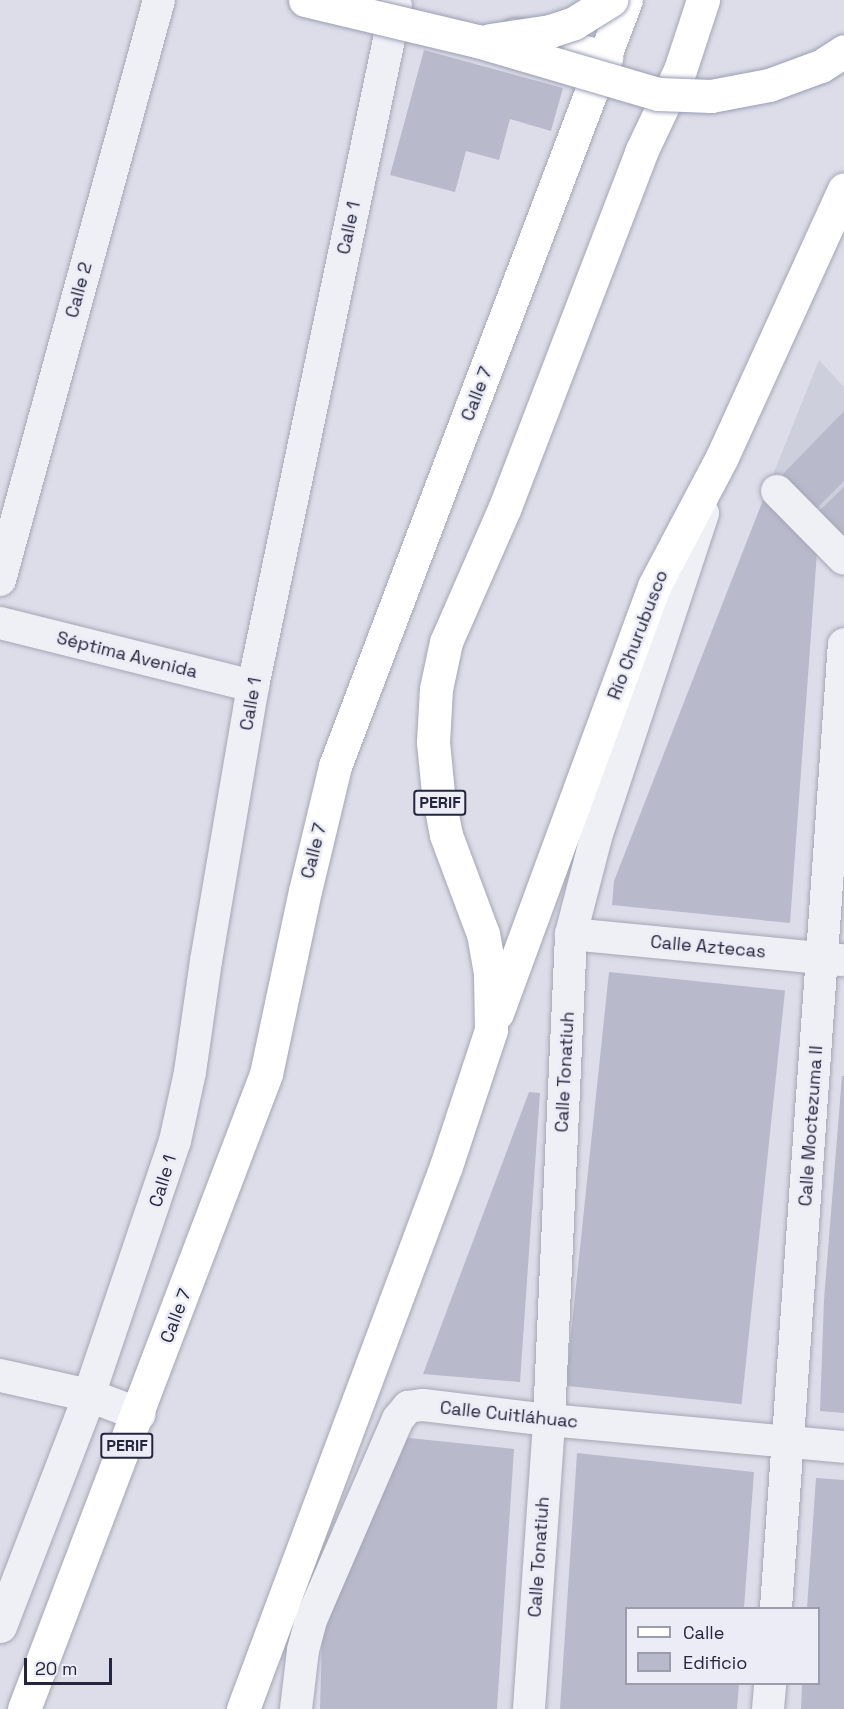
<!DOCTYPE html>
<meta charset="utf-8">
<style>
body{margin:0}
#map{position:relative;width:844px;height:1709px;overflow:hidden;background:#dcdde8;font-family:"Space Grotesk",sans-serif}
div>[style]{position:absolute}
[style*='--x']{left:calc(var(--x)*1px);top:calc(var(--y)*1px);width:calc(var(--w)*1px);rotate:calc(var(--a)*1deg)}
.built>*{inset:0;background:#cdcfdd}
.building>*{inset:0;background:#b8bacb;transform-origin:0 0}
.roads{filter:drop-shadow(0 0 2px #a5a6b5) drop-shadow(0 0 2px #a5a6b5)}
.minor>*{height:32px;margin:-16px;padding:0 16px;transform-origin:16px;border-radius:16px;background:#efeff6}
.tertiary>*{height:33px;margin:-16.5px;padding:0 16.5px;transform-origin:16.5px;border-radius:16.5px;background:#efeff6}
.secondary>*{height:33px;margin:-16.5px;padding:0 16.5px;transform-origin:16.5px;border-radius:16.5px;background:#fff}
.primary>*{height:33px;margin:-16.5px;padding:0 16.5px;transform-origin:16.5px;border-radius:16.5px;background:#fff}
.bridges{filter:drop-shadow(0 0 2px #9a9db4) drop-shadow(0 0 2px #9a9db4)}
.primary-bridge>*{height:33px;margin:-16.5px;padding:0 16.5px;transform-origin:16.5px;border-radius:16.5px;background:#fff}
span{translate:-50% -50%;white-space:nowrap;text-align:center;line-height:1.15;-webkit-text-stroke:5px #ebecf5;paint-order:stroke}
.shield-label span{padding:2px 4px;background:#ebecf5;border:2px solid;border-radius:4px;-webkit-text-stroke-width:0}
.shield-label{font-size:16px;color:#24263f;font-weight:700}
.street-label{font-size:18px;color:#24263f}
.legend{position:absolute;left:625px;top:1607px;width:195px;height:78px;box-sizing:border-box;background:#ebecf5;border:2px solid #9b9dac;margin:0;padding:8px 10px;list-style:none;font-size:18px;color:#24263f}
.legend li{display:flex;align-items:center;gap:12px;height:30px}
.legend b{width:30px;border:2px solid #9b9dac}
.scale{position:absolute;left:24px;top:1658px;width:88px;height:27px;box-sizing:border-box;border:3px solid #24263f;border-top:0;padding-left:8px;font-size:18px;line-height:21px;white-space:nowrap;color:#24263f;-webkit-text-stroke:4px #ebecf5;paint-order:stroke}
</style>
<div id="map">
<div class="built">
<div style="clip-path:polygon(819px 360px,844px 387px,844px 566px,768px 487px)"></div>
</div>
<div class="building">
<div style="clip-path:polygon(424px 50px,563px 88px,551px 131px,510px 119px,499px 160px,466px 151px,455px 192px,390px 175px)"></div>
<div style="clip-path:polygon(844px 411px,844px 481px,816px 509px,783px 474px)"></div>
<div style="clip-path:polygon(844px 487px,844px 543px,816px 514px)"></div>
<div style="clip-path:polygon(763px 500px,817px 552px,790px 923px,612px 905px,614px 881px)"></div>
<div style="left:609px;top:972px;width:177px;height:416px;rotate:6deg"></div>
<div style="clip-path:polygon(842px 1076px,844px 1076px,844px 1413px,820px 1411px,824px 1300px)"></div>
<div style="clip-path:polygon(529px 1092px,540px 1093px,520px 1382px,423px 1374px)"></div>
<div style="clip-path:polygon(400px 1437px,514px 1449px,497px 1709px,320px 1709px,322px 1638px)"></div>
<div style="clip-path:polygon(577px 1453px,754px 1472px,744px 1608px,626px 1608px,626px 1684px,739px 1684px,737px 1709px,560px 1709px)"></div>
<div style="clip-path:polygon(816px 1478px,844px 1480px,844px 1709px,801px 1709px,802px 1684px,818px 1684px,818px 1608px,807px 1608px)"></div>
</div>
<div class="roads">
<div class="minor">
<div style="--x:777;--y:491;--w:95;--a:45.4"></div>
<div style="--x:0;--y:580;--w:601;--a:-74.67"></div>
<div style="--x:0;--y:623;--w:261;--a:14"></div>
<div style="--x:571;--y:934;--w:272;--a:5.5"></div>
<div style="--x:89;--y:1395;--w:268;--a:-71.3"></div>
<div style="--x:175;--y:1141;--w:71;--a:-77.7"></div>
<div style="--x:190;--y:1072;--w:112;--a:-81.8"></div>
<div style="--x:206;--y:961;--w:279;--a:-80.3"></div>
<div style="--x:253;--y:686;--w:695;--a:-78.12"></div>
<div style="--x:776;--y:1608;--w:966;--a:-85.97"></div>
<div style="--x:296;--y:1709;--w:59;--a:-83.2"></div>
<div style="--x:303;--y:1650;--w:31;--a:-75"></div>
<div style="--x:311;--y:1620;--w:219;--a:-66.6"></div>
<div style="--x:398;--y:1419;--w:16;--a:-50"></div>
<div style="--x:408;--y:1407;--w:15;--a:-8"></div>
<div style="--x:423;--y:1405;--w:127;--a:6.8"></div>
<div style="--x:549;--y:1420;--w:296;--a:5.2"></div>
<div style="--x:529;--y:1709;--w:290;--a:-86"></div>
<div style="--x:549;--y:1420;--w:486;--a:-87.4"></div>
<div style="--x:571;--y:934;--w:100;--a:-75.5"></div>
<div style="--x:596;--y:837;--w:341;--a:-71.7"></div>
<div style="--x:768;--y:1709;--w:25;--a:-85"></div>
</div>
<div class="tertiary">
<div style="--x:0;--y:1375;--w:91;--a:12.7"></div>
<div style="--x:89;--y:1395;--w:53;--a:20.8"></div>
<div style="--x:0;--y:1626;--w:248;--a:-68.9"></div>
</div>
<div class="secondary">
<div style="--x:515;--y:35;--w:94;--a:13.6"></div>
</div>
<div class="primary">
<div style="--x:497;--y:1013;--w:455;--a:-69.8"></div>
<div style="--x:654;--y:586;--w:146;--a:-62.2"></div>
<div style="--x:722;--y:457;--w:294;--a:-65.5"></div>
<div style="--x:24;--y:1709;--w:680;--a:-69.14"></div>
<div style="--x:266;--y:1074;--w:187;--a:-78"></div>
<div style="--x:305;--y:891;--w:129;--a:-76.5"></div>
<div style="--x:335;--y:766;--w:819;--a:-69.2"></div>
<div style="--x:243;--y:1709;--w:580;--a:-69.5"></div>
<div style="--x:446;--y:1166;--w:143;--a:-71.7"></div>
<div style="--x:491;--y:1030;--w:57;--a:-91"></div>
<div style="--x:490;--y:973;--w:40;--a:-100"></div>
<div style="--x:483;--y:934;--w:106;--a:-110.5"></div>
<div style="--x:446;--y:835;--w:43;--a:-100.8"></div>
<div style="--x:438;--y:793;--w:51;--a:-95.6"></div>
<div style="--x:433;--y:742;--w:53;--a:-86.8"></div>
<div style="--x:436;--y:689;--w:48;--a:-78"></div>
<div style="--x:446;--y:642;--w:147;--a:-66.4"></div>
<div style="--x:505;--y:507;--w:380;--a:-69"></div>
<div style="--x:641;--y:152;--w:91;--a:-64.6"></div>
<div style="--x:680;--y:70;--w:74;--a:-71.8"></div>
</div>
</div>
<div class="bridges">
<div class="primary-bridge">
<div style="--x:305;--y:0;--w:177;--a:13.4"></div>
<div style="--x:477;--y:41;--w:189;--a:16.3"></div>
<div style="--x:658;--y:94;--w:53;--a:2.2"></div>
<div style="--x:711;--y:96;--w:59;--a:-10.7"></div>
<div style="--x:769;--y:85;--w:55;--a:-20.1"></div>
<div style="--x:821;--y:66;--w:27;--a:-33"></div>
<div style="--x:490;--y:40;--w:61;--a:-8.5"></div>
<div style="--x:550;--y:31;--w:25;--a:-18"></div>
<div style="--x:574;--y:23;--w:44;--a:-31.9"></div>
</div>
</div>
<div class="shield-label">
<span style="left:440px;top:803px">PERIF</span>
<span style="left:127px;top:1446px">PERIF</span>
</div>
<div class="street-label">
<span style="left:349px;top:228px;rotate:-78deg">Calle 1</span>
<span style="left:79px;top:290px;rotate:-75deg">Calle 2</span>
<span style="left:477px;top:394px;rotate:-69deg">Calle 7</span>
<span style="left:638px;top:635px;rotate:-69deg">Río Churubusco</span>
<span style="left:127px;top:655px;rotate:14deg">Séptima Avenida</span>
<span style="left:251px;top:704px;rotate:-80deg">Calle 1</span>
<span style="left:314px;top:851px;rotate:-76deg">Calle 7</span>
<span style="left:708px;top:947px;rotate:5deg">Calle Aztecas</span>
<span style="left:565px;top:1072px;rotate:-87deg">Calle Tonatiuh</span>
<span style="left:811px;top:1126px;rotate:-86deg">Calle Moctezuma II</span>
<span style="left:163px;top:1181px;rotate:-73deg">Calle 1</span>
<span style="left:176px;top:1316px;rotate:-69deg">Calle 7</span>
<span style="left:509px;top:1415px;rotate:6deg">Calle Cuitláhuac</span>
<span style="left:539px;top:1557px;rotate:-86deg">Calle Tonatiuh</span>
</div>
<ul class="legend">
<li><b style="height:8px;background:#fff"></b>Calle</li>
<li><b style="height:16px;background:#b8bacb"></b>Edificio</li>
</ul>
<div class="scale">20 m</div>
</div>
